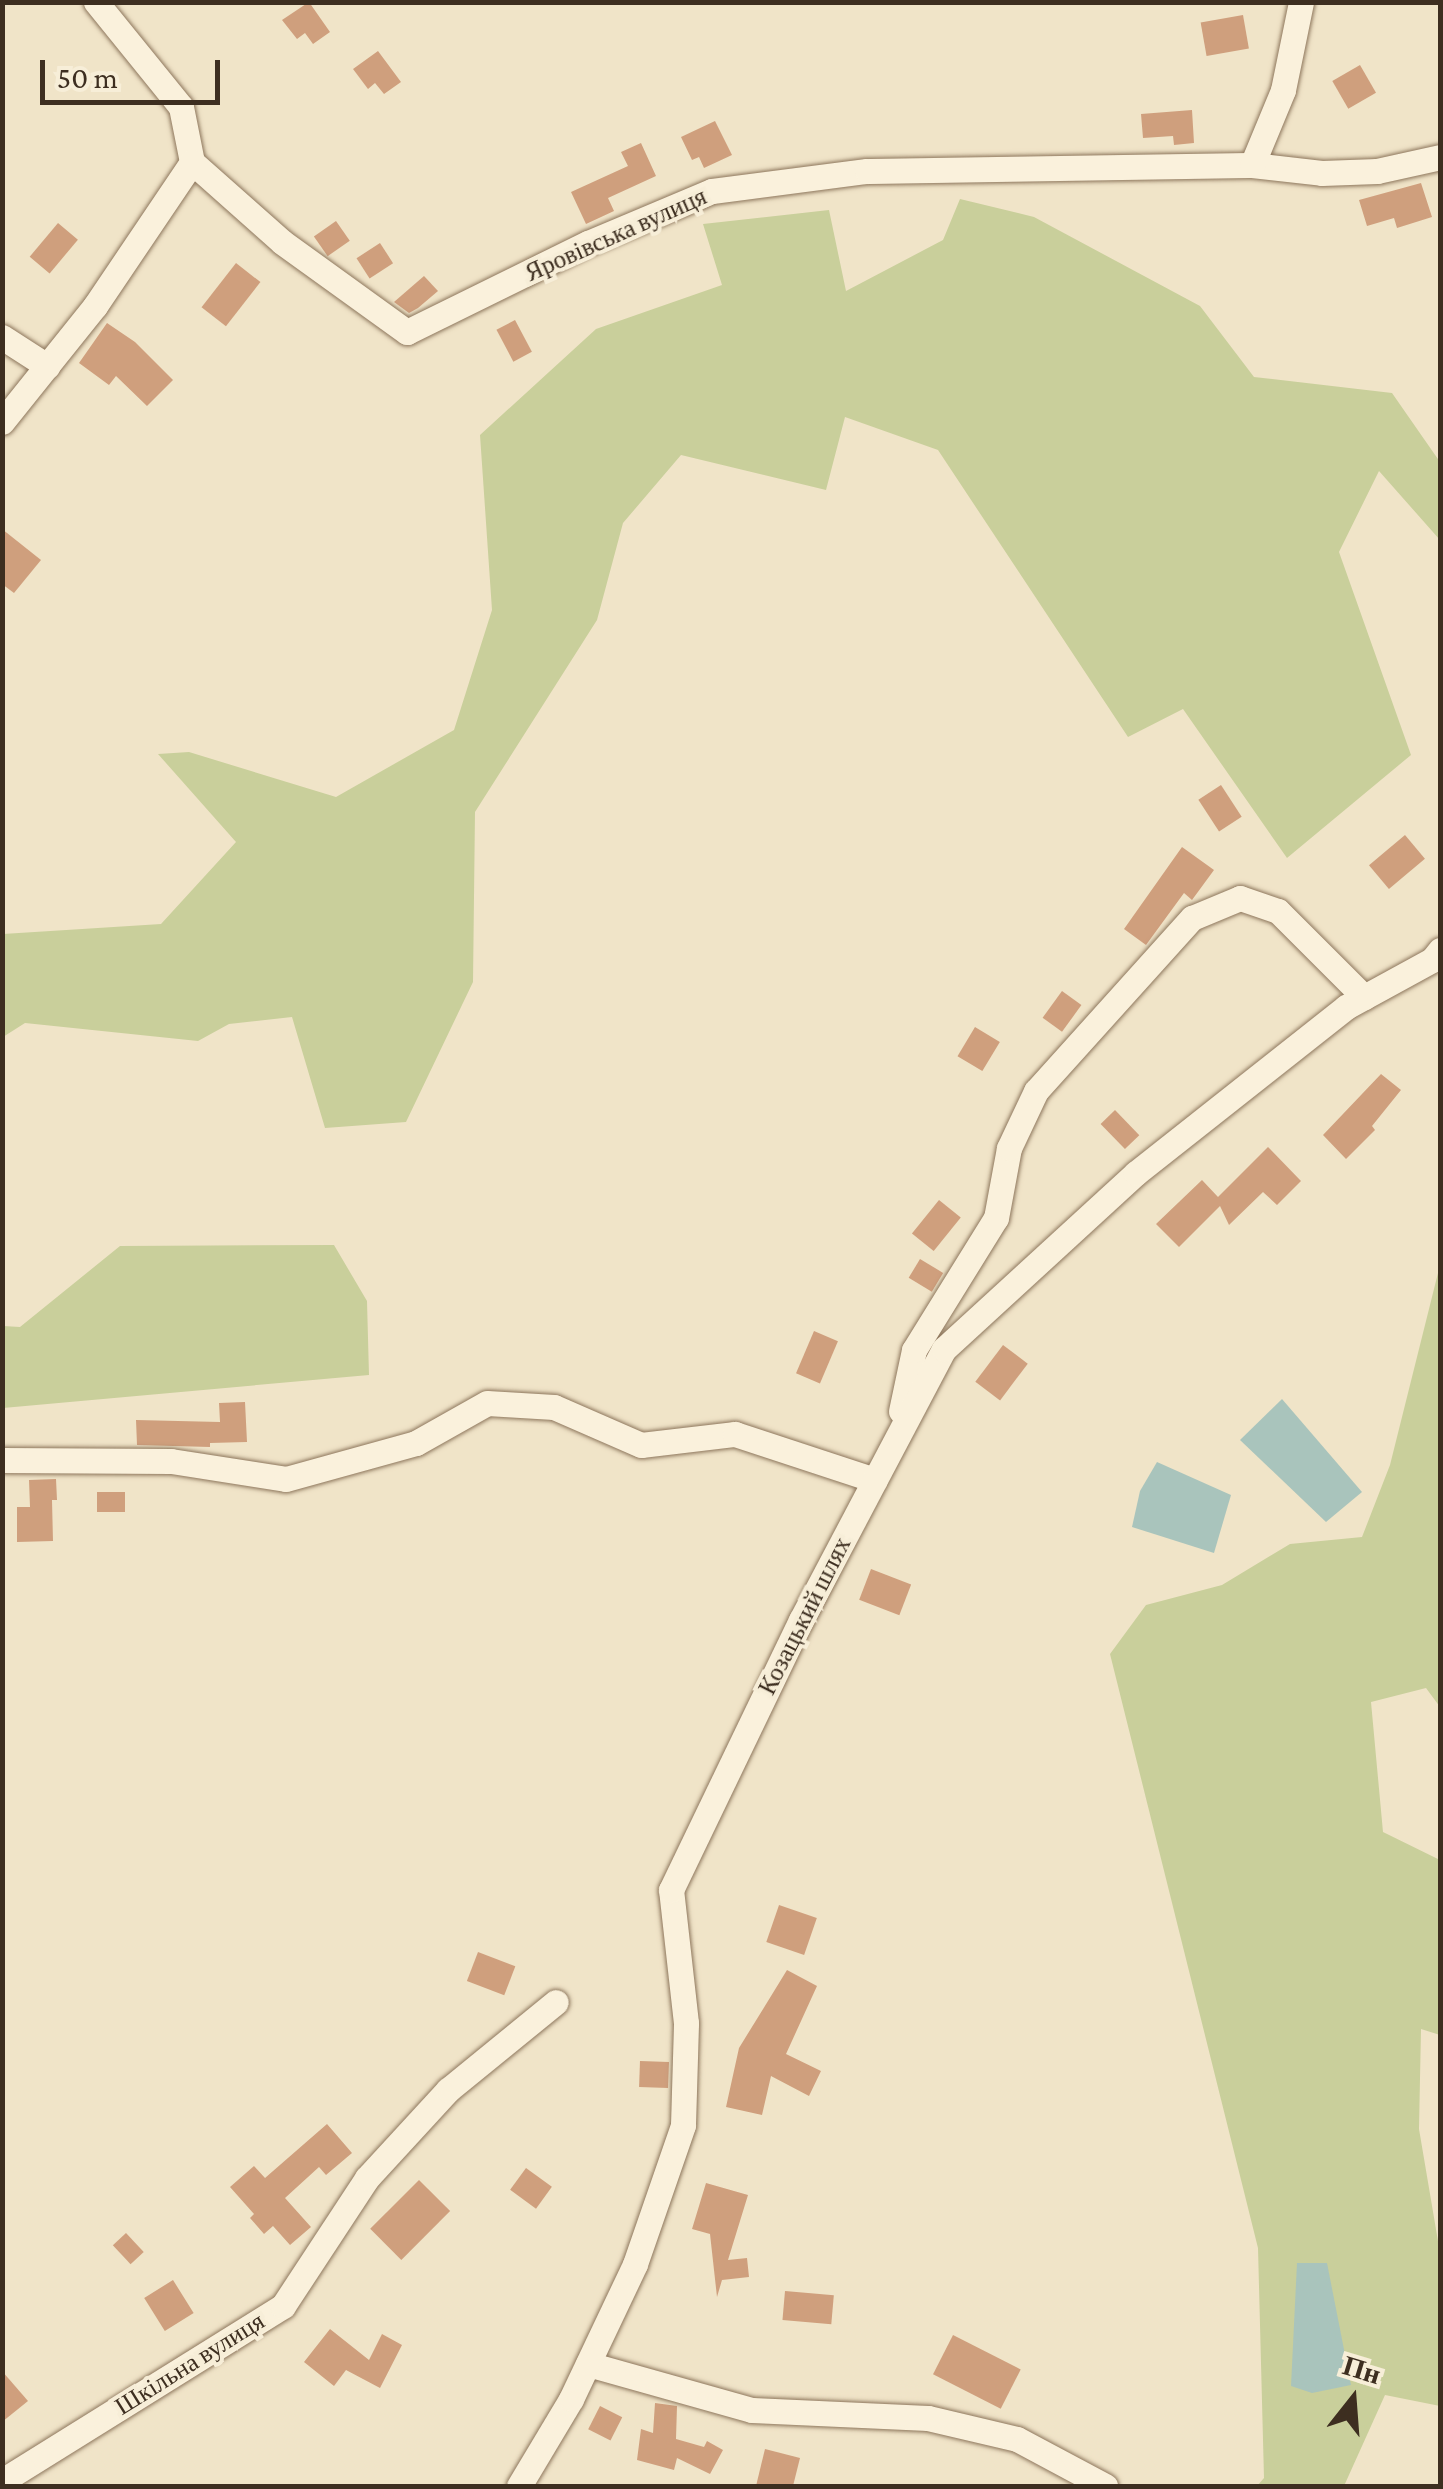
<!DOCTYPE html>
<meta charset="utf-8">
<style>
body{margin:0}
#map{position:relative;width:1443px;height:2489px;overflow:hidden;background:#f0e4c8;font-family:"Crimson Pro",serif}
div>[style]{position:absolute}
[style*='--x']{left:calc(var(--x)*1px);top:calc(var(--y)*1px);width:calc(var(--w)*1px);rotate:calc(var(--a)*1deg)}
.green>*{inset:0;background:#c9cf9b}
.water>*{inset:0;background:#a9c4bc}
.building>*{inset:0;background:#cf9f7d;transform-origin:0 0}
.roads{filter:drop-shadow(0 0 2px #8d765c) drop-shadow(0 0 2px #8d765c)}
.minor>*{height:25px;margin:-12.5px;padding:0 12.5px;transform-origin:12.5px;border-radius:12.5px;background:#faf1dc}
span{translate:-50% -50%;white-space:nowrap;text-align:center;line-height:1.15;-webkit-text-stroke:8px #f7eed8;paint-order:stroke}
.street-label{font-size:25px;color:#3d2e20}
.frame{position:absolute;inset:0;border:5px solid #3d2e20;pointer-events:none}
.north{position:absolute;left:1303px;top:2349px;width:100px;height:100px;-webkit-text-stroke:8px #f7eed8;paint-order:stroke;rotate:17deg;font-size:28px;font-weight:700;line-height:40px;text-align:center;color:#3d2e20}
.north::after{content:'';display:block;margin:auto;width:35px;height:45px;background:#3d2e20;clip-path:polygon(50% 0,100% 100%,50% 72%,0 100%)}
.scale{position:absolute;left:40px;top:60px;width:180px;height:45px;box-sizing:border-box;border:5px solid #3d2e20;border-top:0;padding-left:12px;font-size:30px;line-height:35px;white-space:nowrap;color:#3d2e20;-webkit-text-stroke:8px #f7eed8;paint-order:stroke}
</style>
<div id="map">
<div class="green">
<div style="clip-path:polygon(960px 199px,1034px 217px,1200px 306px,1254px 377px,1392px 393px,1440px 462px,1440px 540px,1379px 471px,1339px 552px,1411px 755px,1287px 858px,1183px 709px,1128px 737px,938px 450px,845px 417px,826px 490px,681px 455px,623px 523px,597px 620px,475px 812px,473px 982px,406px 1122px,325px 1128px,292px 1017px,229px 1024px,198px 1041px,25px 1023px,3px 1037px,3px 934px,161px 924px,236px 842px,158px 754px,189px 752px,336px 797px,454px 730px,492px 610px,480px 435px,596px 329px,722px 285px,703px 224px,829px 210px,846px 291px,943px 240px)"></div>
<div style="clip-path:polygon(334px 1245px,367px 1301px,369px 1375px,3px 1408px,3px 1326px,20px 1327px,120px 1246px)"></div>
<div style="clip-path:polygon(1440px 1265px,1440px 1707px,1426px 1688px,1371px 1702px,1383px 1832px,1440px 1860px,1440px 2035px,1421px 2029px,1419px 2129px,1440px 2253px,1440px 2406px,1385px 2395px,1344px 2486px,1257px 2486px,1264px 2478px,1258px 2248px,1110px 1654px,1146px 1605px,1222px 1585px,1290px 1544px,1362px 1537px,1390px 1465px)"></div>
</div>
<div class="water">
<div style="clip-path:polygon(1282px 1399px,1362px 1492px,1326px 1522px,1240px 1440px)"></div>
<div style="clip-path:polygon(1157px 1462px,1231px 1495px,1214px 1553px,1132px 1527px,1140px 1491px)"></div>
<div style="clip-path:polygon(1297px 2263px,1327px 2263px,1351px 2385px,1312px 2393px,1291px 2386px)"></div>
</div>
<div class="building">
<div style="clip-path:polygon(309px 2px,330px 32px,313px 44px,305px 33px,297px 39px,282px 20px)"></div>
<div style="left:1243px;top:15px;width:34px;height:43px;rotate:80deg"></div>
<div style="clip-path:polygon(378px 51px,401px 82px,384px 94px,375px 83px,368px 89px,353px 69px)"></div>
<div style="left:1360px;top:65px;width:32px;height:32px;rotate:60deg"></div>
<div style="clip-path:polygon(1192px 110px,1194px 143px,1174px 145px,1173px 136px,1143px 138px,1141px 114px)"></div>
<div style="clip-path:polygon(715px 121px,732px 155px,704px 168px,699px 157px,692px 160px,681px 137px)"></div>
<div style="clip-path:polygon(641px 143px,656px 176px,608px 198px,614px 211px,586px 224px,571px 192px,628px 166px,621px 152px)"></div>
<div style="clip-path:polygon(1421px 183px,1432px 217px,1397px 228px,1394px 218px,1367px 226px,1359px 200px)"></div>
<div style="left:336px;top:221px;width:24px;height:27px;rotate:55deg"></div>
<div style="left:58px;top:223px;width:26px;height:44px;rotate:40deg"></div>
<div style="left:380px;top:243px;width:24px;height:28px;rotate:57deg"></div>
<div style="left:236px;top:263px;width:31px;height:56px;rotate:38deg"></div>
<div style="clip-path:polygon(424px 276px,438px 291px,418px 308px,409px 313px,394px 302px)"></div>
<div style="left:515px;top:320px;width:36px;height:21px;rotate:62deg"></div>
<div style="clip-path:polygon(107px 323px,135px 342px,173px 380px,147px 406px,116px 376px,109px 385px,79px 363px)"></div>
<div style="clip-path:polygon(2px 529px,41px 560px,14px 593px,2px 584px)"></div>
<div style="left:1221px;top:785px;width:38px;height:27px;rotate:57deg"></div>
<div style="left:1405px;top:835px;width:31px;height:47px;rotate:50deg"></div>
<div style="clip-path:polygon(1182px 847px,1214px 870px,1192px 900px,1184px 893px,1146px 945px,1124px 929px)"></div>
<div style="left:1062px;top:991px;width:24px;height:33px;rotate:36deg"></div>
<div style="left:975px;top:1027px;width:29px;height:34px;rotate:31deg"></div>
<div style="clip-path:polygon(1381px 1074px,1401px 1090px,1372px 1126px,1375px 1130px,1346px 1159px,1323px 1135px)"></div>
<div style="left:1115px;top:1110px;width:35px;height:20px;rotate:46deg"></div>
<div style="clip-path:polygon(1268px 1147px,1301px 1181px,1277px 1205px,1263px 1192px,1229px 1225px,1220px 1206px,1179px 1247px,1156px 1224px,1202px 1180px,1218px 1197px)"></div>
<div style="left:939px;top:1200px;width:28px;height:43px;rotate:39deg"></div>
<div style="left:920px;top:1259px;width:27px;height:22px;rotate:31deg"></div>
<div style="left:814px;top:1331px;width:26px;height:46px;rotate:23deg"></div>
<div style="left:1003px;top:1345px;width:31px;height:46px;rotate:37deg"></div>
<div style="clip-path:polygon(245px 1402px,247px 1442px,210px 1443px,210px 1447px,137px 1445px,136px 1420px,220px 1422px,219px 1403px)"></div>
<div style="clip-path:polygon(56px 1479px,57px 1500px,52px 1500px,53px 1541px,17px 1542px,17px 1507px,30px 1507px,29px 1480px)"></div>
<div style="left:97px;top:1492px;width:28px;height:20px"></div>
<div style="left:871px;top:1569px;width:43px;height:33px;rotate:21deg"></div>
<div style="left:779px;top:1905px;width:40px;height:39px;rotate:19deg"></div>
<div style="left:478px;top:1952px;width:40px;height:31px;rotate:21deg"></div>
<div style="clip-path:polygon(787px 1970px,817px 1986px,786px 2054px,821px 2071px,809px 2096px,771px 2076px,762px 2115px,726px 2107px,739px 2048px)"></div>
<div style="left:640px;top:2061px;width:29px;height:26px;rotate:2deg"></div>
<div style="clip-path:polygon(327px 2124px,352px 2153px,326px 2175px,319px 2167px,285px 2198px,311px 2227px,290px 2245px,273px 2226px,264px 2234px,250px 2218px,254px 2214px,230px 2187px,254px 2166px,265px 2178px)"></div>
<div style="left:526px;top:2168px;width:32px;height:27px;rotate:36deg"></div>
<div style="left:419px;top:2180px;width:44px;height:69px;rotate:45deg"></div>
<div style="clip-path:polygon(706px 2183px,748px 2195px,728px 2260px,747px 2258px,749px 2277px,722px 2280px,717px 2297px,710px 2234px,692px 2229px)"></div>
<div style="left:126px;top:2233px;width:26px;height:18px;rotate:47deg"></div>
<div style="left:173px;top:2280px;width:39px;height:34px;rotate:58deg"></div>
<div style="left:785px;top:2291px;width:49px;height:29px;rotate:5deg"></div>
<div style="clip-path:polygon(330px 2329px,369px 2360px,382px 2334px,402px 2345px,380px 2388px,346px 2370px,334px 2386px,304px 2362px)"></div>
<div style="left:953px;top:2335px;width:76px;height:44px;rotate:27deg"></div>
<div style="clip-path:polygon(2px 2371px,28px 2401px,2px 2422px)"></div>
<div style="clip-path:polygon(655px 2403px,677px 2406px,676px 2439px,704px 2447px,707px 2441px,723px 2450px,710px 2474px,677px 2458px,674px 2470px,637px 2460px,641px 2429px,653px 2433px)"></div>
<div style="left:600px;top:2406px;width:25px;height:26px;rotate:27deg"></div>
<div style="clip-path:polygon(765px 2449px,800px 2458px,793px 2486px,756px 2486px)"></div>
</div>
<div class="roads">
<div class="minor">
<div style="--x:96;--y:2;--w:135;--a:51"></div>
<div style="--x:181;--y:107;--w:56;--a:78.7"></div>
<div style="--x:1252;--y:165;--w:70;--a:6.5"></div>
<div style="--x:1322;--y:173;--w:55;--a:-2.1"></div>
<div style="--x:1377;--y:171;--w:65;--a:-12.5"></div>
<div style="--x:2;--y:337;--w:54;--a:32.8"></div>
<div style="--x:2;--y:422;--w:149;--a:-51.3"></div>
<div style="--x:95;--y:306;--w:174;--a:-56"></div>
<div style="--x:192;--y:162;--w:120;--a:41.6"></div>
<div style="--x:282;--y:242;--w:154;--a:35.8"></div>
<div style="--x:407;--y:332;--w:202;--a:-26.2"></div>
<div style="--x:588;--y:243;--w:134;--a:-22.8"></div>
<div style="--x:712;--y:191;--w:156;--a:-7.4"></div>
<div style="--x:867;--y:171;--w:385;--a:-0.9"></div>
<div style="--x:1252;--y:165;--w:81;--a:-67.5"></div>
<div style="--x:1283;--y:90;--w:90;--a:-78.4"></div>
<div style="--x:901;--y:1411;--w:62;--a:-78"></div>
<div style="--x:914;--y:1350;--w:155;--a:-58.2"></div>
<div style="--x:996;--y:1218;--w:71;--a:-79.5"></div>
<div style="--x:1009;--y:1148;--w:63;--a:-64.7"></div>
<div style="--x:1036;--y:1091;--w:233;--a:-48"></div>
<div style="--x:1192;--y:918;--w:52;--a:-22.6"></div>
<div style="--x:1240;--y:898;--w:40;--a:18.9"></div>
<div style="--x:1278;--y:911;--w:122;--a:45"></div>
<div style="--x:2;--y:1460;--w:169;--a:0.3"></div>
<div style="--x:171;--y:1461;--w:116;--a:8.9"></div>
<div style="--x:286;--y:1479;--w:135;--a:-15.5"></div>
<div style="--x:416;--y:1443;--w:81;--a:-29.4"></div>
<div style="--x:487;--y:1403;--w:67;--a:3.4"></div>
<div style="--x:554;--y:1407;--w:95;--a:23.6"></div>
<div style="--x:641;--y:1445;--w:95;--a:-6.7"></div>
<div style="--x:735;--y:1434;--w:147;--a:18.2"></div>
<div style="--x:588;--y:2364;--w:170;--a:15.7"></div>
<div style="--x:752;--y:2410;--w:176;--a:2.6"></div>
<div style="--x:928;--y:2418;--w:91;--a:13.3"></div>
<div style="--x:1017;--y:2439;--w:100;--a:28.1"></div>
<div style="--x:2;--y:2481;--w:331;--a:-31.9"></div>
<div style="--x:283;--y:2306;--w:153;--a:-56.7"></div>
<div style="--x:367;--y:2178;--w:120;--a:-47.4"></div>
<div style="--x:448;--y:2090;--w:139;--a:-39.2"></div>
<div style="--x:519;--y:2486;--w:101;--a:-59.1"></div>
<div style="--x:571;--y:2399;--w:149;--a:-64.6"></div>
<div style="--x:635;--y:2264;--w:147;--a:-70.9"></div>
<div style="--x:683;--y:2125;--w:102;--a:-88.3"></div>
<div style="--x:686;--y:2023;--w:134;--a:-96.4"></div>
<div style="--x:671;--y:1890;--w:300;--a:-64.3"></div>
<div style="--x:801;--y:1620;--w:306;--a:-62.2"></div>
<div style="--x:944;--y:1349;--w:260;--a:-42.5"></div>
<div style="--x:1136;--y:1173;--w:268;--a:-38.3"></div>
<div style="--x:1346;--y:1007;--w:98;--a:-28.7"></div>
<div style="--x:1432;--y:960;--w:13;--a:-51"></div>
</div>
</div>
<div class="street-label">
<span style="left:616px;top:235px;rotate:-24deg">Яровівська вулиця</span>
<span style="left:805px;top:1616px;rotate:-63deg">Козацький шлях</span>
<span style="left:190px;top:2364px;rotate:-32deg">Шкільна вулиця</span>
</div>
<div class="frame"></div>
<div class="north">Пн</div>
<div class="scale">50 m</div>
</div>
